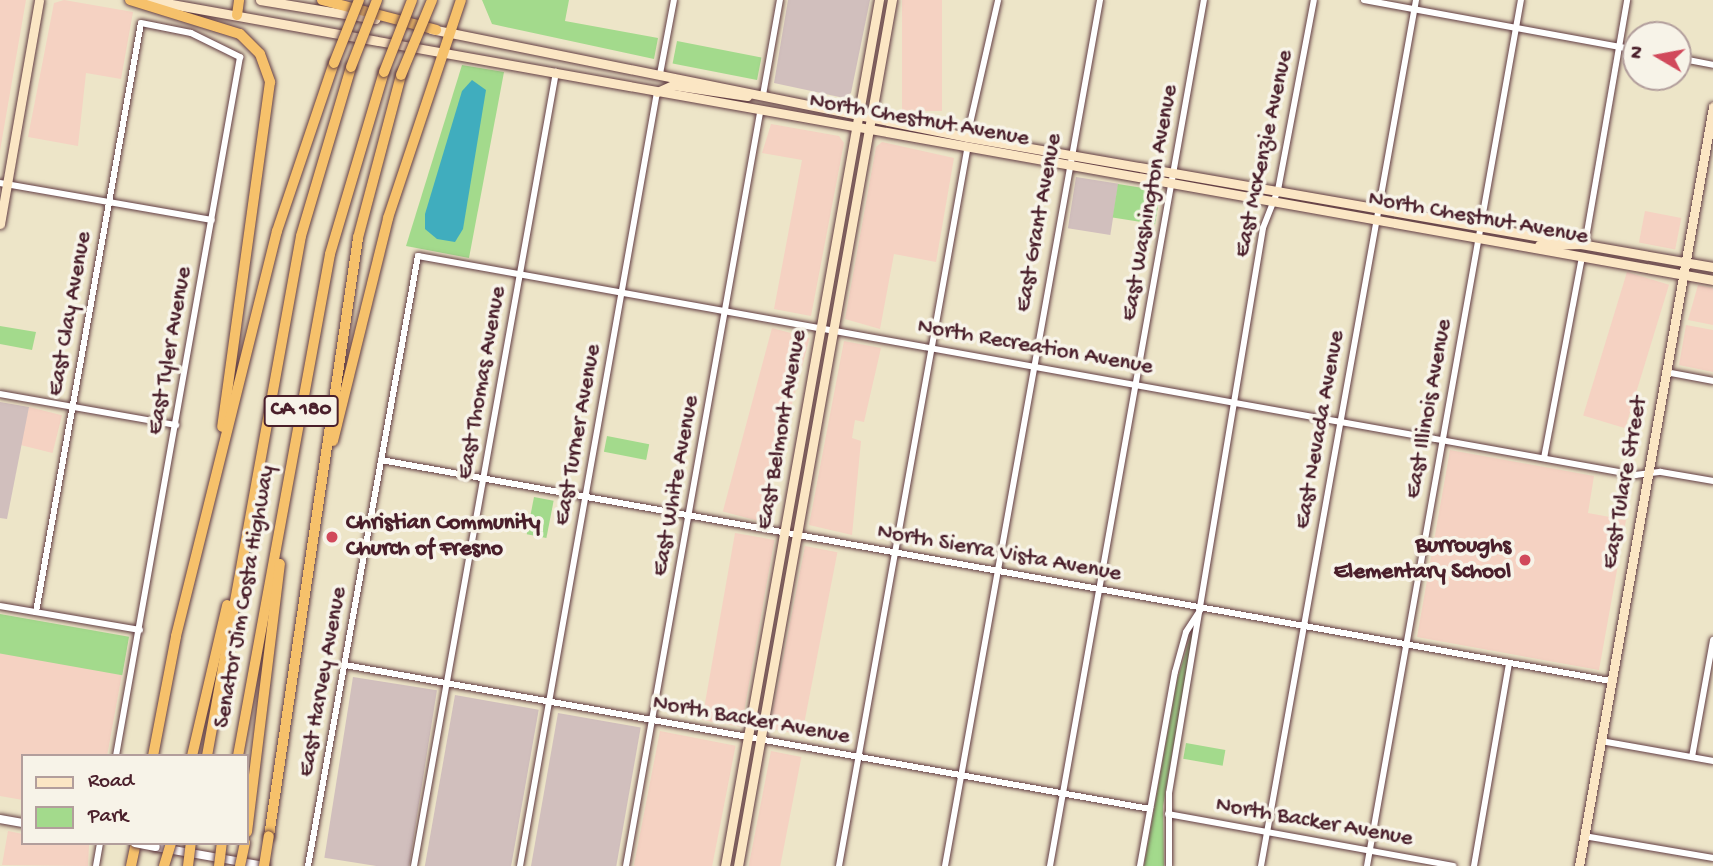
<!DOCTYPE html>
<style>
body{margin:0}
#map{position:relative;width:1713px;height:866px;overflow:hidden;background:#ede5c8;font-family:"Gochi Hand",sans-serif}
div>[style]{position:absolute}
[style*='--x']{left:calc(var(--x)*1px);top:calc(var(--y)*1px);width:calc(var(--w)*1px);rotate:calc(var(--a)*1deg)}
.built>*{inset:0;background:#f5d2c2;transform-origin:0 0}
.industrial>*{inset:0;background:#d1bfbd;transform-origin:0 0}
.green>*{inset:0;background:#a3da8c;transform-origin:0 0}
.water>*{inset:0;background:#40adbe}
.roads{filter:drop-shadow(0 0 2px #623d43) drop-shadow(0 0 2px #623d43)}
.minor>*{height:6px;margin:-3px;padding:0 3px;transform-origin:3px;border-radius:3px;background:#fff}
.tertiary>*{height:8px;margin:-4px;padding:0 4px;transform-origin:4px;border-radius:4px;background:#fff}
.secondary>*{height:9px;margin:-4.5px;padding:0 4.5px;transform-origin:4.5px;border-radius:4.5px;background:#fbe6c4}
.motorway>*{height:10px;margin:-5px;padding:0 5px;transform-origin:5px;border-radius:5px;background:#f6c16b}
.bridges{filter:drop-shadow(0 0 2px #623d43) drop-shadow(0 0 2px #623d43)}
.tertiary-bridge>*{height:8px;margin:-4px;padding:0 4px;transform-origin:4px;border-radius:4px;background:#fff}
.motorway-bridge>*{height:10px;margin:-5px;padding:0 5px;transform-origin:5px;border-radius:5px;background:#f6c16b}
.dots>*{width:19px;height:19px;translate:-50% -50%;box-sizing:border-box;border:4px solid #f7f3e8;border-radius:50%}
span{translate:-50% -50%;white-space:nowrap;text-align:center;line-height:1.15;-webkit-text-stroke:7px #f7f3e8;paint-order:stroke}
.shield-label span{padding:2px 5px;background:#f7f3e8;border:2px solid;border-radius:5px;-webkit-text-stroke-width:0}
.shield-label{font-size:21px;color:#4a1f2b;font-weight:700}
.street-label{font-size:23px;color:#4a1f2b}
.poi-label{font-size:23px;color:#4a1f2b;font-weight:700}
.left{translate:0 -50%;text-align:left}
.right{translate:-100% -50%;text-align:right}
.legend{position:absolute;left:21px;top:754px;width:228px;height:91px;box-sizing:border-box;background:#f7f3e8;border:2px solid #b29e9c;margin:0;padding:9px 12px;list-style:none;font-size:21px;color:#4a1f2b}
.legend li{display:flex;align-items:center;gap:14px;height:35px}
.legend b{width:35px;border:2px solid #b29e9c}
.north{position:absolute;left:1622px;top:21px;width:70px;height:70px;box-sizing:border-box;background:#f7f3e8;border:2px solid #b29e9c;border-radius:50%;rotate:280deg;font-size:19px;font-weight:700;line-height:28px;text-align:center;color:#4a1f2b}
.north::after{content:'';display:block;margin:auto;width:24px;height:32px;background:#d1495b;clip-path:polygon(50% 0,100% 100%,50% 72%,0 100%)}
</style>
<div id="map">
<div class="built">
<div style="clip-path:polygon(0 0,26px 0,0 151px)"></div>
<div style="clip-path:polygon(64px 0,133px 12px,121px 79px,86px 73px,78px 146px,28px 137px,54px 3px)"></div>
<div style="left:902px;top:0;width:40px;height:111px"></div>
<div style="clip-path:polygon(771px 124px,839px 136px,844px 143px,811px 316px,774px 309px,802px 160px,762px 153px)"></div>
<div style="clip-path:polygon(882px 142px,954px 158px,936px 262px,894px 254px,880px 329px,845px 319px,876px 147px)"></div>
<div style="left:1645px;top:211px;width:37px;height:32px;rotate:11deg"></div>
<div style="left:1627px;top:272px;width:44px;height:150px;rotate:17deg"></div>
<div style="clip-path:polygon(1698px 285px,1713px 288px,1713px 325px,1688px 320px)"></div>
<div style="clip-path:polygon(1686px 325px,1713px 330px,1713px 372px,1679px 365px)"></div>
<div style="left:772px;top:328px;width:39px;height:190px;rotate:15deg"></div>
<div style="clip-path:polygon(844px 341px,881px 348px,864px 422px,855px 420px,852px 438px,861px 441px,852px 535px,809px 525px)"></div>
<div style="left:29px;top:407px;width:34px;height:39px;rotate:14deg"></div>
<div style="clip-path:polygon(1450px 450px,1594px 476px,1588px 513px,1626px 520px,1599px 670px,1417px 637px)"></div>
<div style="left:735px;top:533px;width:40px;height:190px;rotate:10deg"></div>
<div style="left:805px;top:546px;width:33px;height:186px;rotate:11deg"></div>
<div style="clip-path:polygon(0 653px,122px 674px,107px 756px,23px 756px,23px 800px,0 796px)"></div>
<div style="left:660px;top:731px;width:77px;height:137px;rotate:11deg"></div>
<div style="left:771px;top:751px;width:31px;height:117px;rotate:11deg"></div>
<div style="clip-path:polygon(8px 831px,23px 834px,23px 843px,89px 845px,88px 866px,2px 865px)"></div>
</div>
<div class="industrial">
<div style="clip-path:polygon(788px 0,870px 0,851px 93px,844px 98px,774px 83px)"></div>
<div style="left:1076px;top:177px;width:43px;height:52px;rotate:9deg"></div>
<div style="clip-path:polygon(0 402px,29px 407px,7px 519px,0 518px)"></div>
<div style="left:353px;top:677px;width:85px;height:183px;rotate:9deg"></div>
<div style="left:455px;top:695px;width:85px;height:174px;rotate:10deg"></div>
<div style="left:558px;top:713px;width:84px;height:156px;rotate:10deg"></div>
</div>
<div class="green">
<div style="clip-path:polygon(482px 0,569px 0,565px 21px,658px 38px,654px 59px,492px 24px)"></div>
<div style="left:677px;top:41px;width:86px;height:23px;rotate:11deg"></div>
<div style="clip-path:polygon(462px 65px,504px 72px,469px 258px,406px 246px)"></div>
<div style="left:1118px;top:184px;width:43px;height:34px;rotate:9deg"></div>
<div style="clip-path:polygon(0 326px,36px 332px,32px 350px,0 344px)"></div>
<div style="left:607px;top:436px;width:43px;height:16px;rotate:11deg"></div>
<div style="left:534px;top:497px;width:20px;height:38px;rotate:11deg"></div>
<div style="left:0;top:614px;width:131px;height:39px;rotate:10deg"></div>
<div style="clip-path:polygon(1196px 618px,1163px 806px,1164px 866px,1144px 866px,1177px 681px)"></div>
<div style="left:1186px;top:743px;width:40px;height:16px;rotate:10deg"></div>
</div>
<div class="water">
<div style="clip-path:polygon(472px 80px,486px 90px,463px 229px,455px 242px,437px 239px,425px 229px,425px 214px,462px 91px)"></div>
</div>
<div class="roads">
<div class="minor">
<div style="--x:1364;--y:0;--w:277;--a:10.4"></div>
<div style="--x:1678;--y:58;--w:36;--a:11"></div>
<div style="--x:660;--y:74;--w:75;--a:-79.3"></div>
<div style="--x:763;--y:95;--w:97;--a:-79.9"></div>
<div style="--x:967;--y:137;--w:140;--a:-77.2"></div>
<div style="--x:0;--y:183;--w:215;--a:9.9"></div>
<div style="--x:1585;--y:244;--w:248;--a:-80.2"></div>
<div style="--x:1666;--y:372;--w:48;--a:10.8"></div>
<div style="--x:0;--y:394;--w:179;--a:10"></div>
<div style="--x:1544;--y:458;--w:205;--a:-79.3"></div>
<div style="--x:381;--y:460;--w:1250;--a:10.19"></div>
<div style="--x:0;--y:606;--w:142;--a:9.7"></div>
<div style="--x:36;--y:612;--w:598;--a:-79.89"></div>
<div style="--x:141;--y:23;--w:51;--a:11.3"></div>
<div style="--x:191;--y:33;--w:55;--a:26.1"></div>
<div style="--x:240;--y:57;--w:710;--a:100.06"></div>
<div style="--x:345;--y:665;--w:818;--a:10.14"></div>
<div style="--x:1601;--y:741;--w:114;--a:10.1"></div>
<div style="--x:1692;--y:757;--w:119;--a:-79.8"></div>
<div style="--x:1168;--y:814;--w:290;--a:10.3"></div>
<div style="--x:1584;--y:836;--w:131;--a:9.7"></div>
<div style="--x:96;--y:866;--w:23;--a:-80"></div>
<div style="--x:308;--y:866;--w:620;--a:-79.78"></div>
<div style="--x:418;--y:256;--w:1237;--a:10.2"></div>
<div style="--x:1635;--y:475;--w:26;--a:-7"></div>
<div style="--x:1661;--y:472;--w:53;--a:9.8"></div>
<div style="--x:414;--y:866;--w:807;--a:-79.86"></div>
<div style="--x:520;--y:866;--w:786;--a:-79.96"></div>
<div style="--x:626;--y:866;--w:765;--a:-79.91"></div>
<div style="--x:839;--y:866;--w:727;--a:-79.86"></div>
<div style="--x:945;--y:866;--w:880;--a:-79.85"></div>
<div style="--x:1050;--y:866;--w:880;--a:-79.92"></div>
<div style="--x:1140;--y:866;--w:197;--a:-79.8"></div>
<div style="--x:1175;--y:672;--w:41;--a:-74.6"></div>
<div style="--x:1186;--y:632;--w:27;--a:-57"></div>
<div style="--x:1169;--y:866;--w:73;--a:-90"></div>
<div style="--x:1169;--y:793;--w:573;--a:-80.55"></div>
<div style="--x:1263;--y:228;--w:41;--a:-68.5"></div>
<div style="--x:1278;--y:190;--w:193;--a:-79.3"></div>
<div style="--x:1261;--y:866;--w:880;--a:-79.85"></div>
<div style="--x:1367;--y:866;--w:880;--a:-79.92"></div>
<div style="--x:1474;--y:866;--w:206;--a:-80.2"></div>
</div>
<div class="tertiary">
<div style="--x:0;--y:819;--w:23;--a:10"></div>
<div style="--x:156;--y:847;--w:111;--a:9.9"></div>
</div>
<div class="secondary">
<div style="--x:149;--y:0;--w:1589;--a:10.15"></div>
<div style="--x:260;--y:0;--w:117;--a:9.4"></div>
<div style="--x:431;--y:29;--w:547;--a:11.39"></div>
<div style="--x:967;--y:137;--w:757;--a:9.89"></div>
<div style="--x:657;--y:92;--w:17;--a:-24"></div>
<div style="--x:673;--y:85;--w:75;--a:8.5"></div>
<div style="--x:0;--y:224;--w:227;--a:-80.1"></div>
<div style="--x:1539;--y:245;--w:46;--a:-1.2"></div>
<div style="--x:725;--y:866;--w:880;--a:-79.92"></div>
<div style="--x:738;--y:866;--w:880;--a:-79.92"></div>
<div style="--x:1579;--y:866;--w:771;--a:-79.99"></div>
</div>
<div class="motorway">
<div style="--x:130;--y:0;--w:115;--a:17.2"></div>
<div style="--x:240;--y:34;--w:28;--a:45"></div>
<div style="--x:260;--y:54;--w:30;--a:70"></div>
<div style="--x:270;--y:82;--w:348;--a:97.9"></div>
<div style="--x:322;--y:0;--w:118;--a:14.7"></div>
<div style="--x:237;--y:15;--w:15;--a:-82"></div>
<div style="--x:333;--y:441;--w:230;--a:-76.1"></div>
<div style="--x:388;--y:218;--w:230;--a:-71.5"></div>
<div style="--x:153;--y:756;--w:122;--a:-79.1"></div>
<div style="--x:176;--y:636;--w:417;--a:-76"></div>
<div style="--x:277;--y:231;--w:177;--a:-71.3"></div>
<div style="--x:192;--y:756;--w:155;--a:-76.9"></div>
<div style="--x:207;--y:756;--w:528;--a:-79.75"></div>
<div style="--x:301;--y:236;--w:176;--a:-73.5"></div>
<div style="--x:238;--y:756;--w:510;--a:-79.61"></div>
<div style="--x:330;--y:254;--w:190;--a:-73.5"></div>
<div style="--x:247;--y:832;--w:270;--a:-83"></div>
<div style="--x:269;--y:836;--w:605;--a:-81.53"></div>
<div style="--x:358;--y:238;--w:169;--a:-75.2"></div>
<div style="--x:131;--y:866;--w:24;--a:-78"></div>
</div>
</div>
<div class="bridges">
<div class="tertiary-bridge">
<div style="--x:135;--y:843;--w:21;--a:11"></div>
</div>
<div class="motorway-bridge">
<div style="--x:334;--y:63;--w:68;--a:-68.4"></div>
<div style="--x:351;--y:67;--w:72;--a:-68.8"></div>
<div style="--x:384;--y:72;--w:77;--a:-68.7"></div>
<div style="--x:401;--y:75;--w:81;--a:-67.5"></div>
<div style="--x:164;--y:866;--w:24;--a:-73"></div>
<div style="--x:188;--y:866;--w:23;--a:-83"></div>
<div style="--x:219;--y:866;--w:23;--a:-83"></div>
<div style="--x:240;--y:866;--w:24;--a:-78"></div>
<div style="--x:264;--y:866;--w:30;--a:-81"></div>
</div>
</div>
<div class="dots">
<div style="left:332px;top:537px;background:#d1495b"></div>
<div style="left:1525px;top:560px;background:#d1495b"></div>
</div>
<div class="shield-label">
<span style="left:301px;top:411px">CA 180</span>
</div>
<div class="street-label">
<span style="left:919px;top:121px;rotate:10deg">North Chestnut Avenue</span>
<span style="left:1265px;top:154px;rotate:-78deg">East McKenzie Avenue</span>
<span style="left:1151px;top:203px;rotate:-80deg">East Washington Avenue</span>
<span style="left:1478px;top:219px;rotate:10deg">North Chestnut Avenue</span>
<span style="left:1040px;top:223px;rotate:-80deg">East Grant Avenue</span>
<span style="left:71px;top:314px;rotate:-80deg">East Clay Avenue</span>
<span style="left:1035px;top:348px;rotate:10deg">North Recreation Avenue</span>
<span style="left:171px;top:351px;rotate:-80deg">East Tyler Avenue</span>
<span style="left:483px;top:383px;rotate:-80deg">East Thomas Avenue</span>
<span style="left:1430px;top:409px;rotate:-80deg">East Illinois Avenue</span>
<span style="left:783px;top:430px;rotate:-80deg">East Belmont Avenue</span>
<span style="left:1321px;top:430px;rotate:-80deg">East Nevada Avenue</span>
<span style="left:579px;top:435px;rotate:-80deg">East Turner Avenue</span>
<span style="left:1626px;top:483px;rotate:-80deg">East Tulare Street</span>
<span style="left:677px;top:486px;rotate:-80deg">East White Avenue</span>
<span style="left:999px;top:554px;rotate:10deg">North Sierra Vista Avenue</span>
<span style="left:246px;top:597px;rotate:-80deg">Senator Jim Costa Highway</span>
<span style="left:324px;top:682px;rotate:-80deg">East Harvey Avenue</span>
<span style="left:751px;top:721px;rotate:10deg">North Backer Avenue</span>
<span style="left:1314px;top:823px;rotate:10deg">North Backer Avenue</span>
</div>
<div class="poi-label">
<span class="left" style="left:346px;top:537px">Christian Community<br>Church of Fresno</span>
<span class="right" style="left:1511px;top:560px">Burroughs<br>Elementary School</span>
</div>
<ul class="legend">
<li><b style="height:9px;background:#fbe6c4"></b>Road</li>
<li><b style="height:19px;background:#a3da8c"></b>Park</li>
</ul>
<div class="north">N</div>
</div>
